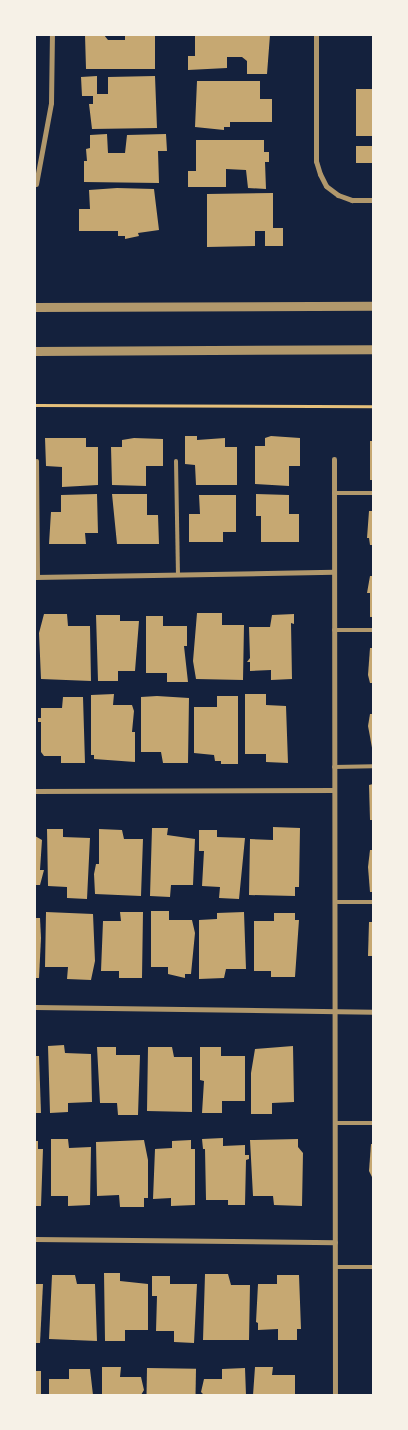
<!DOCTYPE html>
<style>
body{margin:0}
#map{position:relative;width:408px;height:1430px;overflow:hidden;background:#14213d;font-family:Montserrat,sans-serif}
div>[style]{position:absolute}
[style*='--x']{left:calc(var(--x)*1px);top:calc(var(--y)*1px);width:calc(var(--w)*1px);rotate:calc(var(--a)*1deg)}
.building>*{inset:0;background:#c6a872;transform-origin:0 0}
.path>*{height:3px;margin:-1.5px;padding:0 1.5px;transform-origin:1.5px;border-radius:1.5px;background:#e5c07b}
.service>*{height:4px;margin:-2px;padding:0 2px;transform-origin:2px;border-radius:2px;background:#b1986c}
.minor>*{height:5px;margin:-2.5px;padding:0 2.5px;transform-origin:2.5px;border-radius:2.5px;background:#b1986c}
.tertiary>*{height:9px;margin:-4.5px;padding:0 4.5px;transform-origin:4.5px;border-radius:4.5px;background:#b1986c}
span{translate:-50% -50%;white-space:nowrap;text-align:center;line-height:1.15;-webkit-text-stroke:5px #f6f1e7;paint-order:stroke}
.frame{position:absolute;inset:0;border:36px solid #f6f1e7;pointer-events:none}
</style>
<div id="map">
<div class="building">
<div style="clip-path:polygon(85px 35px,104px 35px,108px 40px,125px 40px,125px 35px,155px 35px,155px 69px,86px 69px)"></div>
<div style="clip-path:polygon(195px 35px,270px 35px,267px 74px,247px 74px,247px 61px,242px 57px,227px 57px,227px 68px,188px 70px,188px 56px,195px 56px)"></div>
<div style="clip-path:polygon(97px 76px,97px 94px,108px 94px,108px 77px,155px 76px,157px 128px,92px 129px,89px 104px,93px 104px,93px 96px,82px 96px,81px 77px)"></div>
<div style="clip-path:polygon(197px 81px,260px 81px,260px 99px,272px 99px,272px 122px,230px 122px,230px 127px,224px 127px,224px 130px,195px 127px)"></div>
<div style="left:356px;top:89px;width:17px;height:47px"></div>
<div style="clip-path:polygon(107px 134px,108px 153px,125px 153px,127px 135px,166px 134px,167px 151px,158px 151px,159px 183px,84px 182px,84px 161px,87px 161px,86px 149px,90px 148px,90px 135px)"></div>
<div style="clip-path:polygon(196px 140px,264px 140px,264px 152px,269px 152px,269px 162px,265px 162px,266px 189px,248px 188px,246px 170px,226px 169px,226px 187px,188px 187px,188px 171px,196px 171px)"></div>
<div style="left:356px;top:146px;width:17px;height:17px"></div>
<div style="clip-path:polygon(117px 188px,154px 189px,159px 230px,138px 233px,139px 236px,125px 239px,125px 236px,118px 236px,118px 231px,79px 231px,79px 209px,90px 209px,89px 190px)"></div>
<div style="clip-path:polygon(273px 193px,273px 228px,283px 228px,283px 246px,265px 246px,265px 231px,255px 231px,255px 246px,207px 247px,207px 194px)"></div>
<div style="clip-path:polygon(185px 436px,197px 436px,197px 440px,225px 438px,225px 447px,237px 447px,237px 485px,196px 485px,195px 465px,185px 464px)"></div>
<div style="clip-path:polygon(271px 436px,300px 438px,300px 466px,289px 466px,289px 486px,255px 484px,255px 446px,265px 446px,265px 438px)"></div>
<div style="clip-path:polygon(45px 438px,86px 438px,86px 447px,98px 447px,98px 485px,62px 487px,62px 467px,46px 466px)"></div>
<div style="clip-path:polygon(134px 438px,163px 439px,163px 466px,146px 466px,146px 486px,112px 485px,111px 447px,122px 447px,122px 440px)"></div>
<div style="left:370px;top:441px;width:3px;height:39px"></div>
<div style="clip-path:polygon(97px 494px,98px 533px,85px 533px,86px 544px,49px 544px,51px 512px,61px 512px,61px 495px)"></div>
<div style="clip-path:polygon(112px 494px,147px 494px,147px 515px,158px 515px,159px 544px,117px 544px)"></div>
<div style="clip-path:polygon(256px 494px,289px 495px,289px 514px,299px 514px,299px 542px,261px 542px,261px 516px,256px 516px)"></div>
<div style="clip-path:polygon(199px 495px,236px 495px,236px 532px,223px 532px,223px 542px,189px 542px,189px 514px,200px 514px)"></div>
<div style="clip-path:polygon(369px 511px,373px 511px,373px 545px,370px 545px,369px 538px,367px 538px)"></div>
<div style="clip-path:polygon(370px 576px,373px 576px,373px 617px,370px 617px,370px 593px,367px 593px)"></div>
<div style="clip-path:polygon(197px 613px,222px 613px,222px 625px,244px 625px,243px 680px,196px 679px,193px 661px)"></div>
<div style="clip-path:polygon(44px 614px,67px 614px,68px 626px,90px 626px,91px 681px,41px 679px,39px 633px)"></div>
<div style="clip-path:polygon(294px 614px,294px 624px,291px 623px,292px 679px,271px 680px,271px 670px,250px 671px,250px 662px,247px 662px,250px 658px,249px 627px,270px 627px,272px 615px)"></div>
<div style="clip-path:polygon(96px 615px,120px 615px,120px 621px,139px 621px,135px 671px,118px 671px,118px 681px,98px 681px)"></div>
<div style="clip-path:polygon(146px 616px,163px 616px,163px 626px,187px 626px,187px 646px,184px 646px,188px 682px,167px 682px,167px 673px,146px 673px)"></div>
<div style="clip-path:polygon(370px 648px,373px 648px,373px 683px,370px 683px,368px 675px)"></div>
<div style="clip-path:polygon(114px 694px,113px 705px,132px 705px,134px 711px,132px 732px,135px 732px,135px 762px,94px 759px,94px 755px,91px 755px,91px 695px)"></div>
<div style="clip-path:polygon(245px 694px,266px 694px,266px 705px,286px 706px,288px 763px,266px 762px,266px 754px,245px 754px)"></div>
<div style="clip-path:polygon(157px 696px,189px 698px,188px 763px,163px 763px,161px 752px,141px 752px,141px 697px)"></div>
<div style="clip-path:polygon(217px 696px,238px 696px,238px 764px,221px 764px,221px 761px,215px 761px,214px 755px,194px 753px,194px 707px,217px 707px)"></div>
<div style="clip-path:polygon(63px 697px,83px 697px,85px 763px,61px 763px,61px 756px,44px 756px,41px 752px,41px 722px,38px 722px,38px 718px,41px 718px,41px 708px,62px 708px)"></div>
<div style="clip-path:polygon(370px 714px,373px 714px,373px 753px,368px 726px)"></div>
<div style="clip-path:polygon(373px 784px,373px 820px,370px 820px,369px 785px)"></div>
<div style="clip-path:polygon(273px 827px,300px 828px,299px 887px,295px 887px,295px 896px,249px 895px,250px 839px,273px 840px)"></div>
<div style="clip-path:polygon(152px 828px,168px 828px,167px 835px,195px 839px,193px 885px,171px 885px,170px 897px,150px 896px)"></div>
<div style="clip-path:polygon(47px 829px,63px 829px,63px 837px,90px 838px,87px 899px,67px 898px,67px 887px,48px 886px)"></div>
<div style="clip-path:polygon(99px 829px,122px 830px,124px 839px,143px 839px,141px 896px,95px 894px,94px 874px,96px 864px,99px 864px)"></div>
<div style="clip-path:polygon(199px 830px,217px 830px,217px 837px,245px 838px,239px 899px,219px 898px,220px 887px,202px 886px,204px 851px,199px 851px)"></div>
<div style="clip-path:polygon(35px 836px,42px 840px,40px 870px,44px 870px,40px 885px,35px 885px)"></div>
<div style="clip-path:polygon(370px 850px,373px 850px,373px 892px,370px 892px,368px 867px)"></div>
<div style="clip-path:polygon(151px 911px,169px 911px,169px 920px,192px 920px,195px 933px,191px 974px,185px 974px,185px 978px,168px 974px,168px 967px,151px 967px)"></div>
<div style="clip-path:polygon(46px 912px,93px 914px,95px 961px,91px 980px,67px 979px,68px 967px,45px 967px)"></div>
<div style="clip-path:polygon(120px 912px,143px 912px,142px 978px,119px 978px,119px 971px,101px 971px,103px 921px,121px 921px)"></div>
<div style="clip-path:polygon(244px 912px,246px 969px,226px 969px,224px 978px,199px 979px,199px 920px,217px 919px,217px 913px)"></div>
<div style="clip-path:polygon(274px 913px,295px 913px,295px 920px,299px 920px,295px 977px,271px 977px,271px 971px,254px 971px,254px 921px,274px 921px)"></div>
<div style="clip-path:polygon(35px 918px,40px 918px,41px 938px,39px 978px,35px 978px)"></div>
<div style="clip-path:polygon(369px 922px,373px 922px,373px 956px,368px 956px)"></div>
<div style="clip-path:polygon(64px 1045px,65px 1053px,91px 1054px,92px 1102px,68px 1103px,68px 1112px,50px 1113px,48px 1046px)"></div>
<div style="clip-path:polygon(293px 1046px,294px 1102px,272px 1103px,272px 1114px,251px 1114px,251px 1073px,255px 1049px)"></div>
<div style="clip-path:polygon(97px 1047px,116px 1047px,116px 1055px,140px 1055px,138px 1115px,118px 1115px,117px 1103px,100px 1103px)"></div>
<div style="clip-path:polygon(148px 1047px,172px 1047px,174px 1057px,192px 1057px,192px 1112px,147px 1111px)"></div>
<div style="clip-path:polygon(200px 1047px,221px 1047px,221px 1056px,245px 1056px,245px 1101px,222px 1101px,222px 1113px,202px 1113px,204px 1081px,200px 1080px)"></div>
<div style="clip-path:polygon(35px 1056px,39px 1056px,41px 1113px,35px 1113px)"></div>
<div style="clip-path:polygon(223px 1138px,223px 1146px,245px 1145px,245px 1155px,249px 1155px,249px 1159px,246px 1160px,245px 1205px,228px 1205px,228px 1200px,206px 1200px,205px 1149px,203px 1149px,202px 1139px)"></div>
<div style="clip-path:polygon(51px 1139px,68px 1139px,69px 1148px,91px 1147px,90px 1205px,68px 1206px,68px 1196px,51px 1196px)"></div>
<div style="clip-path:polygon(298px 1139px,298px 1147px,303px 1153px,302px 1206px,274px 1205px,273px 1196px,253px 1196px,250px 1140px)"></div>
<div style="clip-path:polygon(144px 1140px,148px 1160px,148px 1198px,144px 1198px,144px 1207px,120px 1207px,119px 1195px,97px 1196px,96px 1142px)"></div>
<div style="clip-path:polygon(191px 1140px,191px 1149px,195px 1149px,195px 1205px,171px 1206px,171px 1198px,153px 1199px,155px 1149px,172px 1148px,172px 1141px)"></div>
<div style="clip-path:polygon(35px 1141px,38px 1141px,38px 1149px,43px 1149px,41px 1206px,35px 1206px)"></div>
<div style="clip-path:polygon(371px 1144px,373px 1144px,373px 1179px,369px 1171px)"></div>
<div style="clip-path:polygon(104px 1273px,120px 1273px,120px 1281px,148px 1284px,148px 1330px,125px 1330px,125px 1341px,105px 1341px)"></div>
<div style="clip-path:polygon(205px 1274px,228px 1274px,231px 1285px,250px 1285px,249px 1340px,203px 1340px)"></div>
<div style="clip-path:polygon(52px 1275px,75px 1275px,77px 1284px,95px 1284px,97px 1341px,49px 1339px)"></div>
<div style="clip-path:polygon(277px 1275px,299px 1275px,301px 1329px,297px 1329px,297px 1340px,278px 1340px,278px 1329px,258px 1330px,258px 1323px,256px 1322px,258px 1284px,277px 1284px)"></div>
<div style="clip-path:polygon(152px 1276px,170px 1276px,170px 1284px,197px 1284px,194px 1343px,174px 1342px,174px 1331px,156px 1331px,157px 1296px,152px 1296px)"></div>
<div style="clip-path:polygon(35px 1284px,43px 1284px,40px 1343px,35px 1343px)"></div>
<div style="clip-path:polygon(102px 1367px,121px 1367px,120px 1377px,141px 1377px,144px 1390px,141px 1395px,102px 1395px)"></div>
<div style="clip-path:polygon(255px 1367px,273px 1367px,272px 1375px,295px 1375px,295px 1395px,253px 1395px)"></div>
<div style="left:147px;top:1368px;width:49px;height:27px;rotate:1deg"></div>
<div style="clip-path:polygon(245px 1368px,246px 1395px,204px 1395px,201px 1392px,204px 1379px,222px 1379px,222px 1369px)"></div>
<div style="clip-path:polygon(69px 1369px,90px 1369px,93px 1395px,49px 1395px,49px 1379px,69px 1379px)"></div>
<div style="left:35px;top:1371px;width:6px;height:24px"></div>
</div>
<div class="path">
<div style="--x:35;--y:405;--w:338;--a:0.2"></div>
</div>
<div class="service">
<div style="--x:37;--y:461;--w:116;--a:89.5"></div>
<div style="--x:176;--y:461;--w:113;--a:89"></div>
<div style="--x:334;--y:493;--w:39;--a:0"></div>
<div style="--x:334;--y:630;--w:39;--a:0"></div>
<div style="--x:334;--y:767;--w:39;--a:-1"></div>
<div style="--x:335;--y:902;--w:38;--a:0"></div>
<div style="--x:335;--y:1123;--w:38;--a:0"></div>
<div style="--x:335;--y:1267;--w:38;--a:0"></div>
</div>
<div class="minor">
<div style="--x:316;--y:35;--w:126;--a:90"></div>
<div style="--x:316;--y:161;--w:14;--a:73"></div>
<div style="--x:320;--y:174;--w:13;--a:63"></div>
<div style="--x:326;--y:186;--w:15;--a:37"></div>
<div style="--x:338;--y:195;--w:15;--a:20"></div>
<div style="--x:352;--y:200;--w:21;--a:0"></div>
<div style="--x:36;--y:184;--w:82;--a:-79.5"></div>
<div style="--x:51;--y:103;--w:68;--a:-89.2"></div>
<div style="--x:334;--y:459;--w:936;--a:89.94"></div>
<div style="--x:35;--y:577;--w:299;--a:-1"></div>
<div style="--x:35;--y:791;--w:299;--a:-0.2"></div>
<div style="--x:35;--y:1007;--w:338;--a:0.8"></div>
<div style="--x:35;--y:1239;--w:300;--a:0.6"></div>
</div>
<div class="tertiary">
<div style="--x:35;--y:307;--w:338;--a:-0.2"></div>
<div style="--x:35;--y:351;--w:338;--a:-0.3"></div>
</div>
<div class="frame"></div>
</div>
